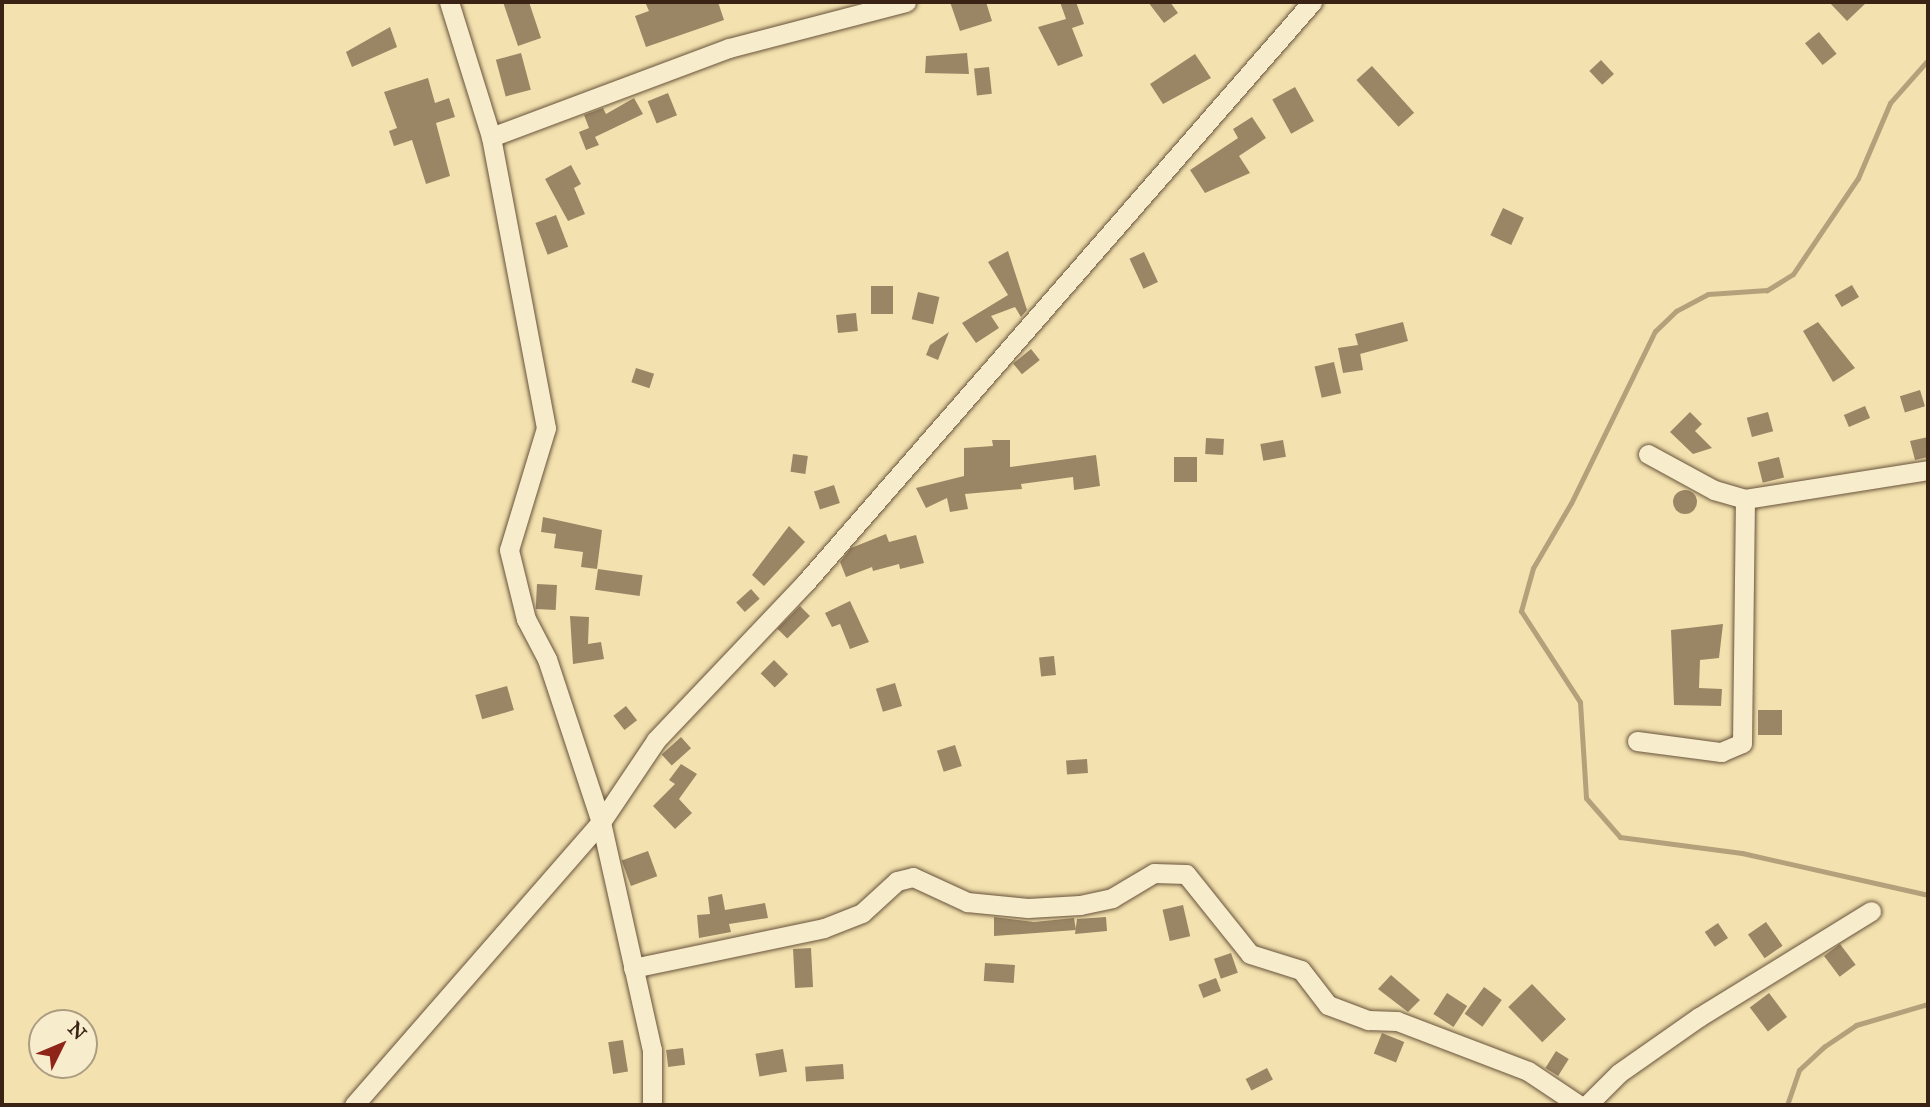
<!DOCTYPE html>
<style>
body{margin:0}
#map{position:relative;width:1930px;height:1107px;overflow:hidden;background:#f3e2af;font-family:"IM FELL Great Primer",serif}
div>[style]{position:absolute}
[style*='--x']{left:calc(var(--x)*1px);top:calc(var(--y)*1px);width:calc(var(--w)*1px);rotate:calc(var(--a)*1deg)}
.stream>*{height:5px;margin:-2.5px;padding:0 2.5px;transform-origin:2.5px;border-radius:2.5px;background:#b4a17b}
.building>*{inset:0;background:#9a8665;transform-origin:0 0}
.round{border-radius:50%}
.roads{filter:drop-shadow(0 0 2px #68533c) drop-shadow(0 0 2px #68533c)}
.minor>*{height:19px;margin:-9.5px;padding:0 9.5px;transform-origin:9.5px;border-radius:9.5px;background:#f7eccb}
span{translate:-50% -50%;white-space:nowrap;text-align:center;line-height:1.15;-webkit-text-stroke:6px #f7eccb;paint-order:stroke}
.frame{position:absolute;inset:0;border:4px solid #3a2315;pointer-events:none}
.north{position:absolute;left:28px;top:1009px;width:70px;height:70px;box-sizing:border-box;background:#f7eccb;border:2px solid #ab9c82;border-radius:50%;rotate:47deg;font-size:19px;font-weight:700;line-height:28px;text-align:center;color:#3a2315}
.north::after{content:'';display:block;margin:auto;width:24px;height:32px;background:#8f2418;clip-path:polygon(50% 0,100% 100%,50% 72%,0 100%)}
</style>
<div id="map">
<div class="stream">
<div style="--x:1928;--y:60;--w:57;--a:131.5"></div>
<div style="--x:1890;--y:103;--w:82;--a:113.1"></div>
<div style="--x:1858;--y:178;--w:116;--a:124.1"></div>
<div style="--x:1793;--y:274;--w:31;--a:148"></div>
<div style="--x:1767;--y:290;--w:59;--a:176.1"></div>
<div style="--x:1708;--y:294;--w:36;--a:152"></div>
<div style="--x:1676;--y:311;--w:29;--a:136"></div>
<div style="--x:1655;--y:331;--w:191;--a:116"></div>
<div style="--x:1571;--y:503;--w:75;--a:120.3"></div>
<div style="--x:1533;--y:568;--w:45;--a:105.6"></div>
<div style="--x:1521;--y:611;--w:108;--a:57"></div>
<div style="--x:1580;--y:702;--w:96;--a:86.4"></div>
<div style="--x:1586;--y:798;--w:52;--a:48.9"></div>
<div style="--x:1620;--y:837;--w:123;--a:7.5"></div>
<div style="--x:1742;--y:853;--w:191;--a:12.7"></div>
<div style="--x:1787;--y:1105;--w:37;--a:-71"></div>
<div style="--x:1799;--y:1070;--w:35;--a:-43"></div>
<div style="--x:1825;--y:1046;--w:37;--a:-34"></div>
<div style="--x:1856;--y:1025;--w:75;--a:-16.3"></div>
</div>
<div class="building">
<div style="clip-path:polygon(503px 2px,529px 2px,541px 38px,518px 46px)"></div>
<div style="clip-path:polygon(645px 2px,718px 2px,724px 20px,646px 47px,635px 16px,649px 11px)"></div>
<div style="clip-path:polygon(950px 2px,986px 2px,992px 21px,960px 31px)"></div>
<div style="clip-path:polygon(1060px 2px,1076px 2px,1084px 24px,1072px 28px,1083px 56px,1058px 66px,1038px 27px,1066px 19px)"></div>
<div style="clip-path:polygon(1148px 2px,1170px 2px,1178px 13px,1164px 23px)"></div>
<div style="clip-path:polygon(1829px 2px,1867px 2px,1847px 21px)"></div>
<div style="clip-path:polygon(390px 27px,397px 47px,352px 67px,346px 52px)"></div>
<div style="left:1819px;top:32px;width:28px;height:18px;rotate:51deg"></div>
<div style="left:521px;top:53px;width:38px;height:26px;rotate:75deg"></div>
<div style="clip-path:polygon(967px 53px,969px 74px,925px 73px,926px 56px)"></div>
<div style="clip-path:polygon(1195px 54px,1211px 78px,1163px 104px,1150px 84px)"></div>
<div style="left:1601px;top:60px;width:19px;height:16px;rotate:47deg"></div>
<div style="left:1372px;top:66px;width:63px;height:21px;rotate:48deg"></div>
<div style="left:989px;top:67px;width:27px;height:15px;rotate:84deg"></div>
<div style="clip-path:polygon(428px 78px,435px 103px,449px 98px,455px 117px,436px 123px,450px 176px,426px 184px,412px 140px,394px 146px,389px 131px,397px 128px,384px 92px)"></div>
<div style="left:1295px;top:87px;width:39px;height:26px;rotate:61deg"></div>
<div style="left:668px;top:93px;width:24px;height:22px;rotate:68deg"></div>
<div style="clip-path:polygon(634px 98px,643px 114px,595px 137px,599px 145px,586px 150px,579px 132px,589px 128px,584px 115px,603px 108px,606px 114px)"></div>
<div style="clip-path:polygon(1252px 117px,1266px 138px,1239px 156px,1250px 173px,1205px 193px,1190px 170px,1238px 138px,1233px 129px)"></div>
<div style="clip-path:polygon(571px 165px,581px 184px,574px 188px,585px 214px,568px 221px,545px 179px)"></div>
<div style="left:1503px;top:208px;width:23px;height:30px;rotate:25deg"></div>
<div style="left:556px;top:215px;width:34px;height:22px;rotate:69deg"></div>
<div style="clip-path:polygon(1008px 251px,1027px 310px,1021px 317px,1015px 307px,991px 316px,999px 328px,976px 343px,962px 323px,1008px 295px,988px 262px)"></div>
<div style="left:1144px;top:252px;width:33px;height:16px;rotate:65deg"></div>
<div style="left:1852px;top:285px;width:14px;height:20px;rotate:60deg"></div>
<div style="left:871px;top:286px;width:22px;height:28px"></div>
<div style="left:918px;top:292px;width:22px;height:28px;rotate:13deg"></div>
<div style="left:856px;top:313px;width:18px;height:20px;rotate:84deg"></div>
<div style="clip-path:polygon(1403px 322px,1408px 341px,1360px 354px,1359px 347px,1363px 370px,1343px 373px,1338px 348px,1358px 345px,1355px 334px)"></div>
<div style="clip-path:polygon(1818px 322px,1855px 368px,1833px 382px,1803px 331px)"></div>
<div style="clip-path:polygon(949px 332px,938px 360px,926px 355px,930px 345px)"></div>
<div style="left:1031px;top:349px;width:14px;height:23px;rotate:51deg"></div>
<div style="left:1334px;top:362px;width:32px;height:20px;rotate:77deg"></div>
<div style="left:636px;top:368px;width:19px;height:15px;rotate:18deg"></div>
<div style="left:1920px;top:390px;width:17px;height:21px;rotate:73deg"></div>
<div style="left:1865px;top:406px;width:13px;height:23px;rotate:67deg"></div>
<div style="clip-path:polygon(1690px 412px,1702px 424px,1695px 431px,1712px 448px,1693px 454px,1670px 432px)"></div>
<div style="left:1768px;top:412px;width:20px;height:22px;rotate:75deg"></div>
<div style="clip-path:polygon(1928px 437px,1928px 457px,1915px 460px,1910px 441px)"></div>
<div style="left:1206px;top:438px;width:18px;height:16px;rotate:3deg"></div>
<div style="clip-path:polygon(992px 440px,1010px 440px,1010px 467px,1096px 455px,1100px 486px,1074px 490px,1073px 477px,1021px 484px,1022px 489px,965px 494px,968px 509px,950px 512px,947px 498px,926px 508px,916px 488px,964px 476px,964px 448px,993px 446px)"></div>
<div style="left:1283px;top:440px;width:17px;height:23px;rotate:80deg"></div>
<div style="left:793px;top:454px;width:15px;height:18px;rotate:8deg"></div>
<div style="left:1174px;top:457px;width:23px;height:25px"></div>
<div style="left:1779px;top:457px;width:21px;height:22px;rotate:76deg"></div>
<div style="left:834px;top:485px;width:19px;height:21px;rotate:72deg"></div>
<div class="round" style="left:1673px;top:490px;width:24px;height:24px"></div>
<div style="clip-path:polygon(543px 517px,602px 530px,597px 569px,581px 567px,583px 552px,554px 548px,556px 534px,541px 532px)"></div>
<div style="clip-path:polygon(789px 526px,805px 542px,764px 586px,752px 575px)"></div>
<div style="clip-path:polygon(886px 534px,889px 542px,916px 535px,924px 563px,900px 569px,899px 564px,873px 571px,872px 567px,846px 577px,840px 562px,851px 548px)"></div>
<div style="left:598px;top:569px;width:45px;height:21px;rotate:8deg"></div>
<div style="left:537px;top:584px;width:20px;height:25px;rotate:3deg"></div>
<div style="left:751px;top:589px;width:13px;height:20px;rotate:48deg"></div>
<div style="clip-path:polygon(850px 601px,869px 642px,850px 649px,840px 624px,832px 627px,825px 613px)"></div>
<div style="left:800px;top:606px;width:14px;height:32px;rotate:45deg"></div>
<div style="clip-path:polygon(570px 616px,589px 617px,588px 644px,601px 642px,604px 659px,573px 664px)"></div>
<div style="clip-path:polygon(1723px 624px,1719px 658px,1700px 660px,1699px 688px,1722px 689px,1721px 706px,1674px 705px,1671px 630px)"></div>
<div style="left:1054px;top:656px;width:19px;height:15px;rotate:84deg"></div>
<div style="left:774px;top:660px;width:20px;height:19px;rotate:45deg"></div>
<div style="left:895px;top:683px;width:24px;height:20px;rotate:73deg"></div>
<div style="left:507px;top:686px;width:25px;height:33px;rotate:74deg"></div>
<div style="left:626px;top:706px;width:18px;height:16px;rotate:52deg"></div>
<div style="left:1758px;top:710px;width:24px;height:25px"></div>
<div style="left:681px;top:737px;width:15px;height:26px;rotate:48deg"></div>
<div style="left:955px;top:745px;width:22px;height:19px;rotate:72deg"></div>
<div style="left:1087px;top:759px;width:14px;height:21px;rotate:86deg"></div>
<div style="clip-path:polygon(681px 764px,697px 774px,679px 799px,692px 813px,675px 829px,653px 806px,675px 784px,669px 780px)"></div>
<div style="left:648px;top:851px;width:27px;height:28px;rotate:70deg"></div>
<div style="clip-path:polygon(722px 894px,725px 910px,765px 903px,768px 918px,729px 924px,731px 932px,699px 938px,697px 915px,710px 914px,708px 897px)"></div>
<div style="left:1183px;top:905px;width:32px;height:21px;rotate:77deg"></div>
<div style="clip-path:polygon(994px 917px,1034px 922px,1074px 918px,1076px 930px,994px 936px)"></div>
<div style="clip-path:polygon(1106px 917px,1107px 931px,1075px 934px,1077px 919px)"></div>
<div style="left:1766px;top:922px;width:29px;height:22px;rotate:55deg"></div>
<div style="left:1718px;top:923px;width:18px;height:16px;rotate:56deg"></div>
<div style="left:1840px;top:944px;width:26px;height:20px;rotate:53deg"></div>
<div style="left:811px;top:948px;width:39px;height:18px;rotate:87deg"></div>
<div style="left:1231px;top:953px;width:21px;height:18px;rotate:71deg"></div>
<div style="left:985px;top:963px;width:30px;height:18px;rotate:4deg"></div>
<div style="clip-path:polygon(1391px 975px,1420px 1000px,1408px 1012px,1378px 989px)"></div>
<div style="left:1216px;top:978px;width:14px;height:19px;rotate:69deg"></div>
<div style="left:1532px;top:984px;width:49px;height:33px;rotate:46deg"></div>
<div style="left:1484px;top:987px;width:22px;height:33px;rotate:36deg"></div>
<div style="left:1447px;top:993px;width:24px;height:25px;rotate:33deg"></div>
<div style="left:1769px;top:993px;width:30px;height:24px;rotate:53deg"></div>
<div style="left:1382px;top:1033px;width:24px;height:22px;rotate:22deg"></div>
<div style="left:623px;top:1040px;width:32px;height:15px;rotate:81deg"></div>
<div style="left:683px;top:1048px;width:17px;height:17px;rotate:83deg"></div>
<div style="left:783px;top:1049px;width:23px;height:28px;rotate:80deg"></div>
<div style="left:1556px;top:1051px;width:15px;height:20px;rotate:32deg"></div>
<div style="left:843px;top:1064px;width:15px;height:38px;rotate:86deg"></div>
<div style="left:1267px;top:1068px;width:13px;height:24px;rotate:63deg"></div>
</div>
<div class="roads">
<div class="minor">
<div style="--x:449;--y:2;--w:141;--a:72.7"></div>
<div style="--x:491;--y:137;--w:296;--a:79.3"></div>
<div style="--x:546;--y:428;--w:127;--a:106.9"></div>
<div style="--x:509;--y:550;--w:71;--a:76.2"></div>
<div style="--x:526;--y:619;--w:45;--a:62.3"></div>
<div style="--x:547;--y:659;--w:172;--a:71.7"></div>
<div style="--x:601;--y:822;--w:99;--a:-56.1"></div>
<div style="--x:656;--y:740;--w:218;--a:-46.5"></div>
<div style="--x:806;--y:582;--w:770;--a:-48.9"></div>
<div style="--x:491;--y:137;--w:254;--a:-20.5"></div>
<div style="--x:729;--y:48;--w:183;--a:-14.6"></div>
<div style="--x:1648;--y:454;--w:75;--a:28.6"></div>
<div style="--x:1714;--y:490;--w:32;--a:16"></div>
<div style="--x:1745;--y:499;--w:185;--a:-9"></div>
<div style="--x:1637;--y:741;--w:85;--a:7.5"></div>
<div style="--x:1721;--y:752;--w:23;--a:-23"></div>
<div style="--x:1742;--y:743;--w:244;--a:-89.3"></div>
<div style="--x:633;--y:968;--w:195;--a:-11.8"></div>
<div style="--x:824;--y:928;--w:41;--a:-21.5"></div>
<div style="--x:862;--y:913;--w:47;--a:-42.4"></div>
<div style="--x:897;--y:881;--w:16;--a:-14"></div>
<div style="--x:913;--y:877;--w:60;--a:24.8"></div>
<div style="--x:967;--y:902;--w:61;--a:5.6"></div>
<div style="--x:1028;--y:908;--w:52;--a:-3.3"></div>
<div style="--x:1080;--y:905;--w:33;--a:-12"></div>
<div style="--x:1112;--y:898;--w:49;--a:-30.8"></div>
<div style="--x:1154;--y:873;--w:32;--a:2"></div>
<div style="--x:1186;--y:874;--w:102;--a:51.3"></div>
<div style="--x:1250;--y:954;--w:53;--a:17.4"></div>
<div style="--x:1301;--y:970;--w:44;--a:52.4"></div>
<div style="--x:1328;--y:1005;--w:43;--a:20.6"></div>
<div style="--x:1368;--y:1020;--w:29;--a:2"></div>
<div style="--x:1397;--y:1021;--w:140;--a:20.9"></div>
<div style="--x:1528;--y:1071;--w:61;--a:33.7"></div>
<div style="--x:354;--y:1105;--w:376;--a:-48.9"></div>
<div style="--x:601;--y:822;--w:234;--a:77.4"></div>
<div style="--x:652;--y:1050;--w:55;--a:90"></div>
<div style="--x:1587;--y:1105;--w:45;--a:-45"></div>
<div style="--x:1619;--y:1073;--w:98;--a:-35"></div>
<div style="--x:1699;--y:1017;--w:202;--a:-31.6"></div>
</div>
</div>
<div class="frame"></div>
<div class="north">N</div>
</div>
